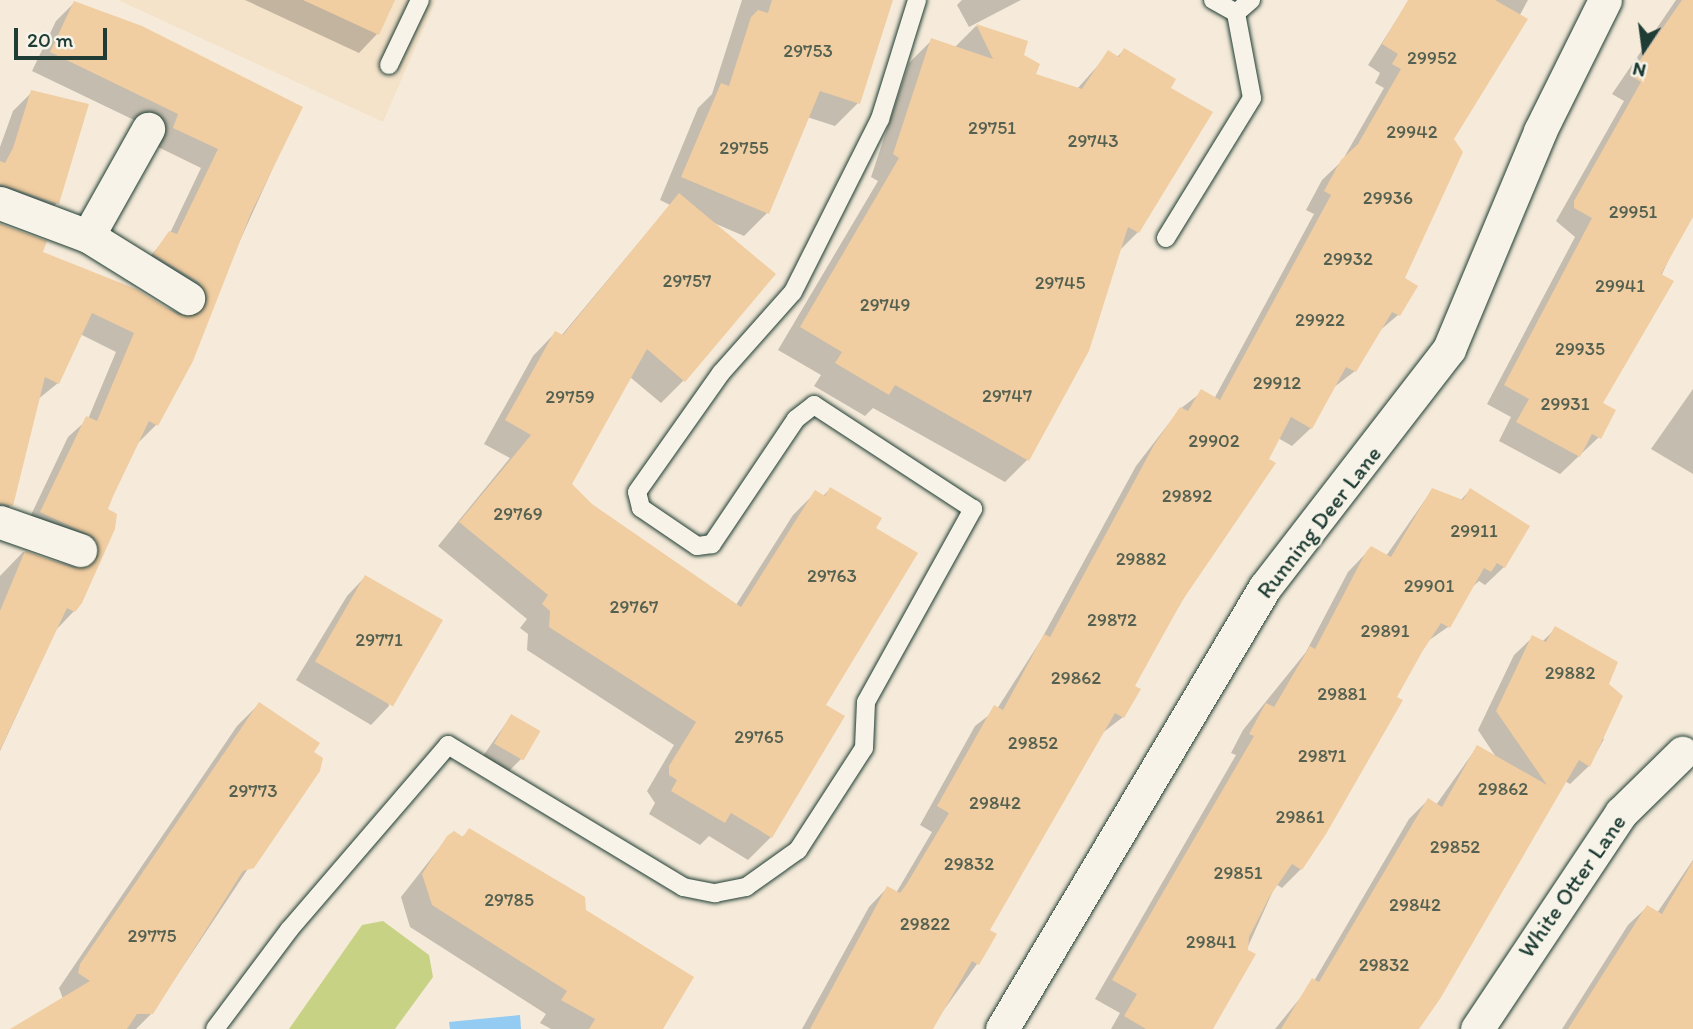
<!DOCTYPE html>
<style>
body{margin:0}
#map{position:relative;width:1693px;height:1029px;overflow:hidden;background:#f6ebda;font-family:Itim,sans-serif}
div>[style]{position:absolute}
[style*='--x']{left:calc(var(--x)*1px);top:calc(var(--y)*1px);width:calc(var(--w)*1px);rotate:calc(var(--a)*1deg)}
.built>*{inset:0;background:#f4e2c9}
.green>*{inset:0;background:#c7d285}
.water>*{inset:0;background:#93cbf2}
.shadow>*{inset:0;background:#0003}
.building>*{inset:0;background:#f1cda2;transform-origin:0 0}
.roads{filter:drop-shadow(0 0 2px #1f3d34) drop-shadow(0 0 2px #1f3d34)}
.service>*{height:18px;margin:-9px;padding:0 9px;transform-origin:9px;border-radius:9px;background:#f7f3e8}
.minor>*{height:33px;margin:-16.5px;padding:0 16.5px;transform-origin:16.5px;border-radius:16.5px;background:#f7f3e8}
span{translate:-50% -50%;white-space:nowrap;text-align:center;line-height:1.15;-webkit-text-stroke:5px #f7f3e8;paint-order:stroke}
.number-label{font-size:19px;color:#546150}
.number-label span{-webkit-text-stroke-width:0}
.street-label{font-size:23px;color:#1f3d34}
.north{position:absolute;left:1609px;top:14px;width:70px;height:70px;-webkit-text-stroke:5px #f7f3e8;paint-order:stroke;rotate:193deg;font-size:19px;font-weight:700;line-height:28px;text-align:center;color:#1f3d34}
.north::after{content:'';display:block;margin:auto;width:24px;height:32px;background:#1f3d34;clip-path:polygon(50% 0,100% 100%,50% 72%,0 100%)}
.scale{position:absolute;left:14px;top:28px;width:93px;height:32px;box-sizing:border-box;border:4px solid #1f3d34;border-top:0;padding-left:9px;font-size:21px;line-height:24px;white-space:nowrap;color:#1f3d34;-webkit-text-stroke:5px #f7f3e8;paint-order:stroke}
</style>
<div id="map">
<div class="built">
<div style="clip-path:polygon(118px 0,436px 0,383px 122px)"></div>
</div>
<div class="green">
<div style="clip-path:polygon(383px 921px,429px 955px,433px 977px,395px 1029px,289px 1029px,362px 925px)"></div>
</div>
<div class="water">
<div style="clip-path:polygon(520px 1015px,521px 1029px,450px 1029px,449px 1022px)"></div>
</div>
<div class="shadow">
<div style="clip-path:polygon(245px 0,393px 0,377px 34px,359px 53px)"></div>
<div style="clip-path:polygon(742px 0,891px 0,858px 103px,835px 126px,807px 117px,767px 213px,744px 236px,714px 223px,684px 380px,661px 403px,630px 377px,570px 484px,590px 506px,736px 605px,793px 515px,816px 492px,822px 497px,830px 489px,874px 528px,824px 706px,771px 837px,748px 860px,709px 836px,700px 845px,649px 814px,655px 803px,647px 791px,674px 745px,527px 650px,528px 634px,520px 628px,527px 619px,438px 546px,510px 458px,484px 444px,533px 356px,555px 333px,561px 336px,670px 205px,660px 200px,698px 108px,712px 94px)"></div>
<div style="clip-path:polygon(962px 0,1021px 0,969px 27px,957px 5px)"></div>
<div style="clip-path:polygon(1409px 0,1528px 0,1452px 139px,1403px 279px,1398px 315px,1378px 332px,1355px 371px,1333px 388px,1311px 428px,1292px 446px,1278px 438px,1132px 686px,1123px 717px,1101px 734px,987px 930px,977px 964px,930px 1029px,802px 1029px,869px 907px,887px 888px,896px 893px,932px 832px,920px 825px,975px 726px,997px 709px,1041px 640px,1136px 466px,1180px 409px,1202px 392px,1214px 399px,1314px 214px,1306px 210px,1322px 180px,1342px 161px,1384px 88px,1375px 83px,1380px 73px,1368px 65px)"></div>
<div style="clip-path:polygon(1676px 0,1693px 0,1693px 208px,1601px 404px,1599px 437px,1560px 474px,1499px 441px,1511px 417px,1487px 404px,1575px 237px,1556px 221px,1624px 101px,1612px 94px)"></div>
<div style="clip-path:polygon(74px 3px,300px 108px,157px 424px,138px 443px,106px 510px,114px 529px,74px 611px,56px 630px,0 751px,0 576px,23px 552px,78px 568px,76px 555px,22px 534px,68px 437px,88px 419px,116px 352px,80px 334px,58px 383px,37px 400px,11px 505px,0 516px,0 224px,45px 242px,41px 253px,188px 317px,180px 300px,136px 273px,170px 233px,201px 168px,156px 146px,161px 133px,32px 71px,56px 21px)"></div>
<div style="clip-path:polygon(976px 26px,1026px 43px,1022px 56px,1034px 75px,1077px 89px,1109px 53px,1117px 57px,1124px 50px,1169px 88px,1138px 232px,1119px 251px,1028px 459px,1005px 482px,873px 408px,865px 416px,814px 386px,821px 375px,778px 350px,878px 181px,871px 177px,909px 63px,932px 40px,954px 48px)"></div>
<div style="clip-path:polygon(32px 92px,87px 105px,57px 203px,38px 222px,0 209px,0 147px,13px 111px)"></div>
<div style="clip-path:polygon(1693px 389px,1693px 474px,1651px 449px)"></div>
<div style="clip-path:polygon(1432px 490px,1460px 501px,1470px 490px,1504px 567px,1485px 585px,1479px 581px,1470px 589px,1448px 627px,1425px 643px,1301px 869px,1282px 888px,1276px 884px,1211px 1029px,1111px 1029px,1120px 1013px,1095px 999px,1236px 755px,1231px 753px,1243px 730px,1306px 652px,1348px 572px,1371px 548px,1386px 556px)"></div>
<div style="clip-path:polygon(365px 577px,389px 706px,371px 725px,296px 680px,347px 596px)"></div>
<div style="clip-path:polygon(1555px 629px,1607px 685px,1598px 735px,1604px 739px,1589px 766px,1570px 784px,1565px 781px,1405px 1029px,1275px 1029px,1314px 981px,1409px 819px,1428px 800px,1436px 805px,1477px 747px,1498px 760px,1478px 730px,1514px 655px,1533px 637px,1542px 642px)"></div>
<div style="clip-path:polygon(259px 704px,321px 759px,152px 1013px,136px 1029px,21px 1029px,63px 999px,59px 988px,237px 726px)"></div>
<div style="clip-path:polygon(511px 716px,521px 759px,509px 771px,483px 756px)"></div>
<div style="clip-path:polygon(470px 830px,585px 911px,662px 1029px,551px 1029px,540px 1023px,546px 1014px,410px 927px,401px 897px,448px 837px,461px 838px)"></div>
<div style="clip-path:polygon(1693px 860px,1693px 1029px,1562px 1029px,1628px 925px,1647px 907px,1657px 913px)"></div>
</div>
<div class="building">
<div style="clip-path:polygon(303px 0,395px 0,379px 35px)"></div>
<div style="clip-path:polygon(772px 0,893px 0,860px 104px,820px 91px,769px 214px,681px 177px,721px 83px,729px 86px,751px 17px,758px 10px,768px 13px)"></div>
<div style="clip-path:polygon(1408px 0,1495px 0,1528px 19px,1454px 139px,1463px 152px,1405px 278px,1418px 286px,1400px 316px,1392px 312px,1356px 372px,1346px 367px,1312px 429px,1291px 417px,1269px 459px,1276px 463px,1182px 601px,1135px 686px,1141px 689px,1124px 718px,1115px 713px,990px 930px,997px 934px,979px 965px,972px 961px,933px 1029px,810px 1029px,887px 886px,900px 893px,906px 885px,949px 813px,937px 806px,994px 705px,1003px 710px,1044px 634px,1050px 637px,1154px 445px,1180px 407px,1188px 411px,1201px 389px,1220px 400px,1331px 195px,1324px 191px,1341px 160px,1358px 144px,1401px 69px,1392px 64px,1398px 54px,1382px 44px)"></div>
<div style="clip-path:polygon(1682px 0,1693px 0,1693px 217px,1661px 274px,1674px 281px,1603px 403px,1616px 410px,1601px 439px,1592px 434px,1580px 457px,1516px 422px,1529px 399px,1504px 385px,1592px 218px,1574px 208px,1574px 201px,1641px 82px,1630px 75px)"></div>
<div style="clip-path:polygon(74px 1px,142px 26px,303px 107px,251px 213px,193px 361px,158px 426px,149px 421px,114px 494px,108px 509px,117px 514px,115px 529px,82px 603px,75px 612px,67px 608px,0 750px,0 611px,25px 551px,74px 568px,98px 557px,94px 537px,40px 512px,86px 416px,97px 421px,134px 333px,92px 313px,59px 384px,45px 377px,13px 506px,0 503px,0 224px,47px 241px,43px 252px,136px 289px,178px 315px,196px 315px,207px 299px,199px 282px,153px 254px,169px 231px,177px 234px,218px 149px,173px 128px,178px 114px,50px 52px)"></div>
<div style="clip-path:polygon(976px 24px,1028px 41px,1024px 55px,1040px 64px,1036px 74px,1082px 89px,1108px 50px,1119px 57px,1124px 48px,1176px 79px,1171px 88px,1213px 112px,1139px 233px,1128px 227px,1089px 351px,1029px 461px,895px 385px,889px 395px,835px 363px,842px 352px,800px 327px,899px 158px,893px 154px,931px 38px,993px 59px)"></div>
<div style="clip-path:polygon(31px 90px,89px 104px,59px 204px,0 184px,0 161px,5px 163px,13px 148px)"></div>
<div style="clip-path:polygon(679px 193px,776px 274px,685px 382px,647px 349px,572px 484px,592px 504px,741px 607px,815px 490px,825px 496px,830px 487px,882px 518px,876px 528px,918px 553px,826px 705px,845px 716px,772px 838px,731px 813px,725px 823px,671px 791px,677px 780px,669px 775px,669px 766px,696px 722px,549px 627px,550px 611px,542px 604px,548px 595px,459px 522px,531px 435px,505px 420px,555px 331px,563px 335px)"></div>
<div style="clip-path:polygon(1432px 488px,1463px 500px,1470px 488px,1530px 526px,1505px 568px,1497px 563px,1491px 572px,1484px 568px,1450px 628px,1441px 623px,1422px 652px,1397px 697px,1403px 700px,1326px 834px,1302px 870px,1292px 864px,1270px 896px,1249px 937px,1248px 950px,1256px 954px,1213px 1029px,1146px 1029px,1124px 1016px,1137px 994px,1112px 980px,1254px 736px,1249px 734px,1262px 710px,1266px 703px,1274px 707px,1310px 646px,1315px 649px,1366px 552px,1371px 546px,1391px 557px)"></div>
<div style="left:365px;top:575px;width:90px;height:100px;rotate:30deg"></div>
<div style="clip-path:polygon(1555px 626px,1618px 662px,1609px 684px,1623px 696px,1590px 767px,1579px 760px,1440px 999px,1419px 1029px,1281px 1029px,1312px 978px,1319px 982px,1428px 798px,1442px 807px,1477px 745px,1547px 785px,1496px 711px,1532px 635px,1546px 642px)"></div>
<div style="clip-path:polygon(259px 702px,320px 743px,314px 752px,323px 758px,320px 771px,254px 868px,243px 871px,153px 1014px,137px 1014px,127px 1029px,10px 1029px,90px 981px,78px 973px,80px 964px)"></div>
<div style="left:511px;top:714px;width:34px;height:34px;rotate:30deg"></div>
<div style="clip-path:polygon(469px 828px,585px 897px,586px 910px,694px 977px,663px 1029px,589px 1029px,595px 1019px,561px 1000px,567px 991px,432px 905px,422px 874px,447px 836px,454px 831px,463px 837px)"></div>
<div style="clip-path:polygon(1693px 861px,1693px 1029px,1568px 1029px,1647px 905px,1662px 914px)"></div>
</div>
<div class="roads">
<div class="service">
<div style="--x:1213;--y:0;--w:26;--a:29"></div>
<div style="--x:1236;--y:13;--w:20;--a:-41"></div>
<div style="--x:389;--y:65;--w:72;--a:-64.5"></div>
<div style="--x:1166;--y:238;--w:164;--a:-58.4"></div>
<div style="--x:1252;--y:98;--w:86;--a:-100.7"></div>
<div style="--x:215;--y:1029;--w:124;--a:-53.2"></div>
<div style="--x:289;--y:930;--w:244;--a:-49.3"></div>
<div style="--x:448;--y:745;--w:275;--a:31.1"></div>
<div style="--x:683;--y:887;--w:33;--a:11"></div>
<div style="--x:715;--y:893;--w:32;--a:-11"></div>
<div style="--x:746;--y:887;--w:64;--a:-35.4"></div>
<div style="--x:798;--y:850;--w:121;--a:-57.1"></div>
<div style="--x:864;--y:748;--w:46;--a:-87.5"></div>
<div style="--x:866;--y:702;--w:221;--a:-61"></div>
<div style="--x:973;--y:509;--w:190;--a:-146.8"></div>
<div style="--x:814;--y:405;--w:23;--a:142"></div>
<div style="--x:796;--y:419;--w:151;--a:123.9"></div>
<div style="--x:712;--y:544;--w:15;--a:172"></div>
<div style="--x:697;--y:546;--w:68;--a:-145.8"></div>
<div style="--x:641;--y:508;--w:16;--a:-104"></div>
<div style="--x:637;--y:492;--w:146;--a:-54.8"></div>
<div style="--x:721;--y:373;--w:108;--a:-48.4"></div>
<div style="--x:793;--y:292;--w:194;--a:-63.3"></div>
<div style="--x:880;--y:119;--w:125;--a:-72.7"></div>
</div>
<div class="minor">
<div style="--x:0;--y:203;--w:94;--a:20.6"></div>
<div style="--x:88;--y:236;--w:118;--a:31.8"></div>
<div style="--x:88;--y:236;--w:123;--a:-60.7"></div>
<div style="--x:0;--y:522;--w:85;--a:19.3"></div>
<div style="--x:1002;--y:1029;--w:514;--a:-59.25"></div>
<div style="--x:1265;--y:587;--w:301;--a:-52.3"></div>
<div style="--x:1449;--y:349;--w:236;--a:-67.3"></div>
<div style="--x:1540;--y:131;--w:146;--a:-63.6"></div>
<div style="--x:1477;--y:1029;--w:260;--a:-56.3"></div>
<div style="--x:1621;--y:813;--w:86;--a:-44.5"></div>
</div>
</div>
<div class="number-label">
<span style="left:808px;top:51px">29753</span>
<span style="left:1432px;top:58px">29952</span>
<span style="left:992px;top:128px">29751</span>
<span style="left:1412px;top:132px">29942</span>
<span style="left:1093px;top:141px">29743</span>
<span style="left:744px;top:148px">29755</span>
<span style="left:1388px;top:198px">29936</span>
<span style="left:1633px;top:212px">29951</span>
<span style="left:1348px;top:259px">29932</span>
<span style="left:687px;top:281px">29757</span>
<span style="left:1060px;top:283px">29745</span>
<span style="left:1620px;top:286px">29941</span>
<span style="left:885px;top:305px">29749</span>
<span style="left:1320px;top:320px">29922</span>
<span style="left:1580px;top:349px">29935</span>
<span style="left:1277px;top:383px">29912</span>
<span style="left:1007px;top:396px">29747</span>
<span style="left:570px;top:397px">29759</span>
<span style="left:1565px;top:404px">29931</span>
<span style="left:1214px;top:441px">29902</span>
<span style="left:1187px;top:496px">29892</span>
<span style="left:518px;top:514px">29769</span>
<span style="left:1474px;top:531px">29911</span>
<span style="left:1141px;top:559px">29882</span>
<span style="left:832px;top:576px">29763</span>
<span style="left:1429px;top:586px">29901</span>
<span style="left:634px;top:607px">29767</span>
<span style="left:1112px;top:620px">29872</span>
<span style="left:1385px;top:631px">29891</span>
<span style="left:379px;top:640px">29771</span>
<span style="left:1570px;top:673px">29882</span>
<span style="left:1076px;top:678px">29862</span>
<span style="left:1342px;top:694px">29881</span>
<span style="left:759px;top:737px">29765</span>
<span style="left:1033px;top:743px">29852</span>
<span style="left:1322px;top:756px">29871</span>
<span style="left:1503px;top:789px">29862</span>
<span style="left:253px;top:791px">29773</span>
<span style="left:995px;top:803px">29842</span>
<span style="left:1300px;top:817px">29861</span>
<span style="left:1455px;top:847px">29852</span>
<span style="left:969px;top:864px">29832</span>
<span style="left:1238px;top:873px">29851</span>
<span style="left:509px;top:900px">29785</span>
<span style="left:1415px;top:905px">29842</span>
<span style="left:925px;top:924px">29822</span>
<span style="left:152px;top:936px">29775</span>
<span style="left:1211px;top:942px">29841</span>
<span style="left:1384px;top:965px">29832</span>
</div>
<div class="street-label">
<span style="left:1319px;top:522px;rotate:-52deg">Running Deer Lane</span>
<span style="left:1572px;top:886px;rotate:-55deg">White Otter Lane</span>
</div>
<div class="north">N</div>
<div class="scale">20 m</div>
</div>
